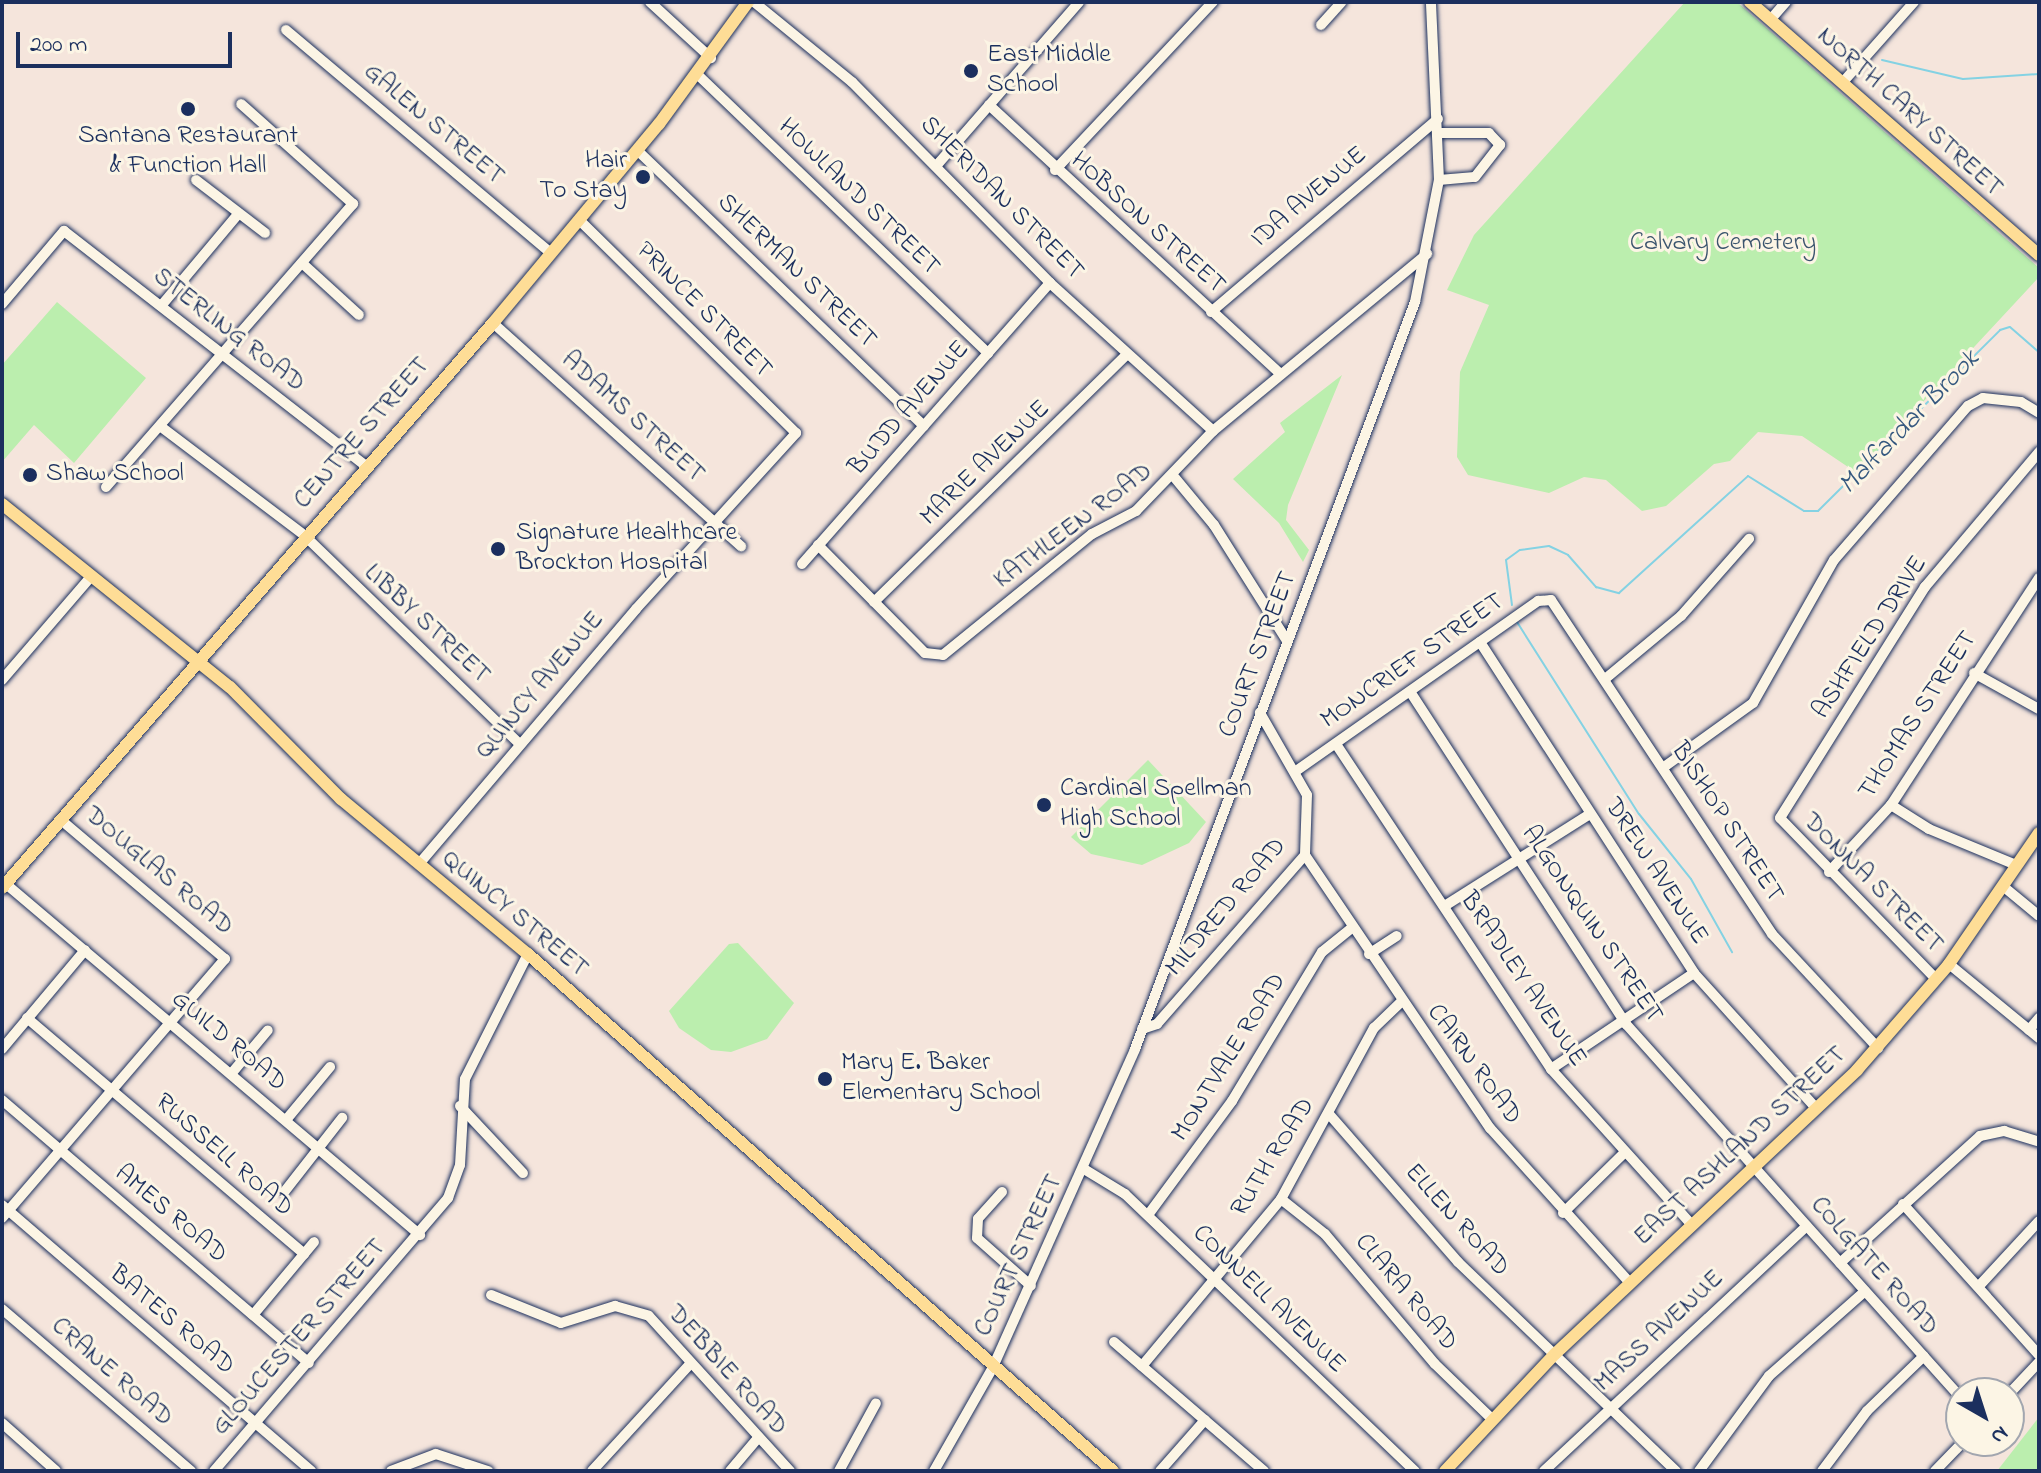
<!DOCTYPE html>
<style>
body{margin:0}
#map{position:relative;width:2041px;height:1473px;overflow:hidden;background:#f5e5dc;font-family:"Indie Flower",sans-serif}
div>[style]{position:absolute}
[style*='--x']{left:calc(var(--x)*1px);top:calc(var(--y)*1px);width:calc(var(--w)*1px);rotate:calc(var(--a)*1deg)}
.green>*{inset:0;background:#bbeeae}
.stream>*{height:2px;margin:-1px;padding:0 1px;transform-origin:1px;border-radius:1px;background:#84d2e3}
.roads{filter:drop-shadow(0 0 2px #1b2f5e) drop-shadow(0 0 2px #1b2f5e)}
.minor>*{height:10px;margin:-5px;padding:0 5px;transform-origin:5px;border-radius:5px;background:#fcf5e5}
.major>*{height:12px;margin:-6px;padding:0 6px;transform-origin:6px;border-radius:6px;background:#fedd96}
.dots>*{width:22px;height:22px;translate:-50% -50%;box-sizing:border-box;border:4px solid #fcf5e5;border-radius:50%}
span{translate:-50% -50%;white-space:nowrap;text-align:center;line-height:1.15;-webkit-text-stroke:6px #fcf5e5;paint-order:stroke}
.poi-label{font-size:26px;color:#1b2f5e}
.left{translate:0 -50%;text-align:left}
.right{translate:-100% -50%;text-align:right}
.street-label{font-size:26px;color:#1b2f5e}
.park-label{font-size:26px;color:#3b556e}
.water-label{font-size:28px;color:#35587f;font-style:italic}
.frame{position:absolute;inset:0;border:4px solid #1b2f5e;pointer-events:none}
.north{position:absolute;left:1945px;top:1377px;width:80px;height:80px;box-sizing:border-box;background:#fcf5e5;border:2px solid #a2a6af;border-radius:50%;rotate:141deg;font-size:22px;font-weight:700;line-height:32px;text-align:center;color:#1b2f5e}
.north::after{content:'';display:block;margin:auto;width:28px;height:36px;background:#1b2f5e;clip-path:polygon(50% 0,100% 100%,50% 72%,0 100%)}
.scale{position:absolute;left:16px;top:32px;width:216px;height:36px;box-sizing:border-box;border:4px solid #1b2f5e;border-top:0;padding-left:10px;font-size:24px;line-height:28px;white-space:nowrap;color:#1b2f5e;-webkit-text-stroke:6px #fcf5e5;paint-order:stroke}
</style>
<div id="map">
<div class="green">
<div style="clip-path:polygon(1685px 2px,1737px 2px,2039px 268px,2039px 277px,1857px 473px,1802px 436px,1758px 432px,1730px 461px,1714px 464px,1666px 506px,1642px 511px,1606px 480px,1584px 477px,1549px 493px,1468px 475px,1457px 457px,1460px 372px,1489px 305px,1447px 290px,1474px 235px)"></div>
<div style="clip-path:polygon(57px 302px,146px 378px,74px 463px,34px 425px,2px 462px,2px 365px)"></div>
<div style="clip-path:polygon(1342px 375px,1288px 505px,1286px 520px,1309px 550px,1303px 562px,1279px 523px,1233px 479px,1285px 432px,1280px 423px)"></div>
<div style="clip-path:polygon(1148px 760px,1206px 822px,1189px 843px,1142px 865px,1091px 854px,1071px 837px)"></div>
<div style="clip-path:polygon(738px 943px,794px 1003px,767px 1039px,731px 1052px,711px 1050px,679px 1028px,669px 1011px,729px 944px)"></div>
<div style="clip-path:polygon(2039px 1417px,2039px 1471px,1997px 1471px)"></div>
</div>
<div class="stream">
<div style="--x:1882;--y:60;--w:83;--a:13.2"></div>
<div style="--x:1963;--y:79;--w:76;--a:-3.8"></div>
<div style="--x:1512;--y:605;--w:45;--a:-97.6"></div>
<div style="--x:1506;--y:560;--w:17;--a:-36"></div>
<div style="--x:1520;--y:550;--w:29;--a:-8"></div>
<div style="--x:1549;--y:546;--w:21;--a:25"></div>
<div style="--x:1568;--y:555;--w:43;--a:48.8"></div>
<div style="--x:1596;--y:587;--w:24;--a:15"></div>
<div style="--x:1619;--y:593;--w:174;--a:-42.2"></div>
<div style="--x:1748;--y:476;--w:66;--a:32"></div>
<div style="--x:1804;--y:511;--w:14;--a:0"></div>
<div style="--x:1818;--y:511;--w:257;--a:-44.8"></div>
<div style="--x:2000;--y:330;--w:10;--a:-17"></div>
<div style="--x:2010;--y:327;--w:38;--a:41"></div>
<div style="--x:1517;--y:622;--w:227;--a:57.6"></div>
<div style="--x:1639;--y:814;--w:83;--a:51.3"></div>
<div style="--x:1691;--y:879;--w:84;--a:60.7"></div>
</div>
<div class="roads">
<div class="minor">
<div style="--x:650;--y:2;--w:83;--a:42.6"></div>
<div style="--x:754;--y:2;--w:127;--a:39.2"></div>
<div style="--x:852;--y:82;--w:282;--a:45.4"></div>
<div style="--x:1050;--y:283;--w:220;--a:42.2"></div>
<div style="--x:1771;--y:19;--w:23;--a:-49"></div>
<div style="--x:1321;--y:25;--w:31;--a:-48"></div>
<div style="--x:286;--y:30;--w:346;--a:40.1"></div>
<div style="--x:698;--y:75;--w:402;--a:43.8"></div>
<div style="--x:1843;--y:82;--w:107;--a:-48.4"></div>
<div style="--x:989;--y:105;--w:395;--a:42.7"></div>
<div style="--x:637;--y:150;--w:398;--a:43.9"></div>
<div style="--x:937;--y:165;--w:216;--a:-48.9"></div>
<div style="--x:1055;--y:170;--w:231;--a:-46.8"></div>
<div style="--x:196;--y:180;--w:87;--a:37.5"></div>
<div style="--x:1439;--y:180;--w:36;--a:-5"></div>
<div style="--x:1475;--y:177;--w:41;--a:-52"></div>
<div style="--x:1500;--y:145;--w:16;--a:-133"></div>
<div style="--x:1489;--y:133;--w:50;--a:180"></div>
<div style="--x:302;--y:263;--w:77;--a:42.4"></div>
<div style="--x:2;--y:304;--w:96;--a:-49.7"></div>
<div style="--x:64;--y:231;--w:381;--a:37.9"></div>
<div style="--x:161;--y:306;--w:121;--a:-50"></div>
<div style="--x:1211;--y:312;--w:298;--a:-40.4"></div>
<div style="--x:493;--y:323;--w:334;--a:42"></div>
<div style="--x:160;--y:426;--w:181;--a:37.1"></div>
<div style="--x:304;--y:535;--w:301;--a:44.1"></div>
<div style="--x:1175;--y:478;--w:61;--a:50.3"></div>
<div style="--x:1214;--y:525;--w:137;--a:57.8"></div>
<div style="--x:106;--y:487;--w:376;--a:-48.9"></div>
<div style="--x:353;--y:204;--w:150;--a:-138.2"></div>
<div style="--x:818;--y:545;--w:152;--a:45.3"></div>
<div style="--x:925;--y:653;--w:18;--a:6"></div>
<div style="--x:943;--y:655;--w:192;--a:-39.1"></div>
<div style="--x:1092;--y:534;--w:50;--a:-27.6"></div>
<div style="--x:1136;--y:511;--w:111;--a:-46.1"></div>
<div style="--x:1213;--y:431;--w:278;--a:-39.6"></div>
<div style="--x:802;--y:564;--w:375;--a:-48.6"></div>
<div style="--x:874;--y:602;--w:354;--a:-44.4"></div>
<div style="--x:1480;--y:642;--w:394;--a:57.1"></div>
<div style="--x:1694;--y:973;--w:182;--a:47.9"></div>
<div style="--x:1974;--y:673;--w:74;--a:29"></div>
<div style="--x:1605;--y:679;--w:99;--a:-39.7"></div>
<div style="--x:1681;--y:616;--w:103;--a:-48.6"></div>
<div style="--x:2;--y:680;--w:133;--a:-49.3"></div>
<div style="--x:1411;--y:693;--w:395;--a:57"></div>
<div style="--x:1626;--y:1024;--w:502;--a:48.15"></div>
<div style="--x:1336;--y:744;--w:390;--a:56.5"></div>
<div style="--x:1551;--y:1069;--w:209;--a:47.9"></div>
<div style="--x:1664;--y:767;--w:110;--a:-35.7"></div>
<div style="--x:1753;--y:703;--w:164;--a:-60.5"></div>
<div style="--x:1834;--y:560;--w:204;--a:-49"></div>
<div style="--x:1968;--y:406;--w:17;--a:-28"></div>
<div style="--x:1983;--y:398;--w:38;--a:6"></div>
<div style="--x:2021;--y:402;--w:21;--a:31"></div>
<div style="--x:1296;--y:771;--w:296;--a:-35.1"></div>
<div style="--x:1538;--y:601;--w:13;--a:-4"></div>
<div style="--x:1551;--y:600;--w:400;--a:56.5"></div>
<div style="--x:1772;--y:934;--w:156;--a:47.1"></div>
<div style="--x:1891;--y:805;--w:45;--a:32.3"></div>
<div style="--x:1929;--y:829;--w:94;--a:22.5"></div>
<div style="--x:1305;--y:855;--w:330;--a:55.9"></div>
<div style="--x:1490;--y:1128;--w:207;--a:47.9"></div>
<div style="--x:419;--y:864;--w:335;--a:-49.6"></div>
<div style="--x:636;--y:609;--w:238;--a:-47.7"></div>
<div style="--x:796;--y:433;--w:304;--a:-135.5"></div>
<div style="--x:1829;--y:872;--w:91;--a:-47.2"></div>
<div style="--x:1891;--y:805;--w:271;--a:-56.9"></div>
<div style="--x:6;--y:884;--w:543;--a:40.29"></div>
<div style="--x:2004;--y:887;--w:45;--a:39.6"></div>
<div style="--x:1446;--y:905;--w:170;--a:-32.3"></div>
<div style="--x:1369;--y:954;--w:33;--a:-33"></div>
<div style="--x:1949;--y:964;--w:117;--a:39.4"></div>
<div style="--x:1936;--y:979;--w:224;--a:-134.1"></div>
<div style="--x:1780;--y:818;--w:273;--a:-57.9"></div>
<div style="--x:1925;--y:587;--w:177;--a:-49.8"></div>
<div style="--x:27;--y:1018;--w:364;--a:40.4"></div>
<div style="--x:1142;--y:1029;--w:16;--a:-18"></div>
<div style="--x:1157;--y:1024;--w:225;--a:-48.8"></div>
<div style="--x:1305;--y:855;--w:60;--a:-88.1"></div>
<div style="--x:1307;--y:795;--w:95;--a:-119.8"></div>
<div style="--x:2029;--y:1030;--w:16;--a:-50"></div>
<div style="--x:2;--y:1049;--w:129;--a:-50"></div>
<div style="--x:1551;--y:1069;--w:172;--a:-33.9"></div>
<div style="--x:231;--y:1074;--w:57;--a:-49.9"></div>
<div style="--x:2;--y:1100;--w:404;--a:40.6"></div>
<div style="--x:460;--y:1106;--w:92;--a:46.8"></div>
<div style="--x:1329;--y:1114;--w:196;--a:48.9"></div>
<div style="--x:1458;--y:1262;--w:302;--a:43.8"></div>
<div style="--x:286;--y:1120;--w:69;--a:-50.3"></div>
<div style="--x:1084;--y:1169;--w:48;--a:31.4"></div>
<div style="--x:1125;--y:1194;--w:401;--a:43.7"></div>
<div style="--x:285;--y:1191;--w:93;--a:-52"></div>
<div style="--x:1002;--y:1192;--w:36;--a:132"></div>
<div style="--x:978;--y:1219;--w:19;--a:93"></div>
<div style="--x:977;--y:1238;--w:72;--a:41.6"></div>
<div style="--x:1281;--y:1199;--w:56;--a:38.5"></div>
<div style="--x:1325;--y:1234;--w:170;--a:49.8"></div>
<div style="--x:1435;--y:1364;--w:79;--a:44"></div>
<div style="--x:1903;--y:1204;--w:203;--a:48"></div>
<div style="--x:2;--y:1205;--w:408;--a:40.7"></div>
<div style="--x:1563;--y:1213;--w:86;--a:-44.5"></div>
<div style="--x:1148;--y:1215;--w:142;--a:-53.6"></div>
<div style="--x:1232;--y:1101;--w:174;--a:-58.9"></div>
<div style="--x:1322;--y:952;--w:38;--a:-39"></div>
<div style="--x:2;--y:1218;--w:342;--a:-49.3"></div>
<div style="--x:225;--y:959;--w:215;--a:-139.7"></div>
<div style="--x:1840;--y:1263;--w:189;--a:-42.2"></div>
<div style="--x:1980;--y:1136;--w:25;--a:-12"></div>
<div style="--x:2004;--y:1131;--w:37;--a:17"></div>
<div style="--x:1979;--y:1286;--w:88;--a:-47.3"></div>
<div style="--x:491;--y:1295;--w:75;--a:21.8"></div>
<div style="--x:561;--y:1323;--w:57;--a:-17.5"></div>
<div style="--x:615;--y:1306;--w:35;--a:16"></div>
<div style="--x:649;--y:1316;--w:210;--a:47.7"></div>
<div style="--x:2;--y:1309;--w:249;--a:40.6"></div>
<div style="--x:253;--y:1315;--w:95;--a:-50.1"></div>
<div style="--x:1114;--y:1342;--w:198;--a:40.7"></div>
<div style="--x:1142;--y:1366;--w:217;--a:-50.2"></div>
<div style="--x:1281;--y:1199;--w:195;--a:-61.5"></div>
<div style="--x:1374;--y:1028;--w:37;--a:-44"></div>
<div style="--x:2009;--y:1394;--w:44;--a:-46.8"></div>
<div style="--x:2;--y:1423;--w:72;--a:41.6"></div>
<div style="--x:214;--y:1471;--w:360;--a:-49.4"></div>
<div style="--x:448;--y:1198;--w:35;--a:-70"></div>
<div style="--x:460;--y:1165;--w:86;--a:-86.7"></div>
<div style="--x:465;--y:1079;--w:140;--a:-63.3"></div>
<div style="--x:391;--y:1471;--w:48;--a:-20.7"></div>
<div style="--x:436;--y:1454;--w:55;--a:18.1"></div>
<div style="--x:592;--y:1471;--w:145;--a:-47.5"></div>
<div style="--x:730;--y:1471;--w:42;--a:-49.8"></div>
<div style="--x:839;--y:1471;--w:77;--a:-61.4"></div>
<div style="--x:934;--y:1471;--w:120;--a:-60.4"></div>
<div style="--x:993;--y:1367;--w:348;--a:-65.9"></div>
<div style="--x:1135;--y:1049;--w:798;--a:-69.45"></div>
<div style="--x:1415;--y:302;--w:124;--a:-78.9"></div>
<div style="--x:1439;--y:180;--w:178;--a:-92.6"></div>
<div style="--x:1160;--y:1471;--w:68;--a:-48.6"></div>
<div style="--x:1544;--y:1471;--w:359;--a:-43"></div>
<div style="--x:1699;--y:1471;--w:118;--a:-53.6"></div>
<div style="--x:1769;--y:1376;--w:128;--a:-41.5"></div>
<div style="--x:1822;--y:1471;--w:75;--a:-53.1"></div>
<div style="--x:1867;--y:1411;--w:79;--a:-44"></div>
<div style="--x:1935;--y:1471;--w:42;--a:-46"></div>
</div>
<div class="major">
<div style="--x:1750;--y:2;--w:384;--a:41.2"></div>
<div style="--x:2;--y:504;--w:292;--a:38.8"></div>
<div style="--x:230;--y:687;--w:158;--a:45.3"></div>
<div style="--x:341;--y:799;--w:243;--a:39.7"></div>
<div style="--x:528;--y:954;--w:781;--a:41.47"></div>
<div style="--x:2;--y:888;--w:749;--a:-49.01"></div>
<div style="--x:493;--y:323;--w:259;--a:-50.2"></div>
<div style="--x:659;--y:124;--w:151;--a:-53.9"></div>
<div style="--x:1445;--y:1471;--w:162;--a:-46.8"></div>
<div style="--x:1556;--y:1353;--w:413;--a:-43.2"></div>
<div style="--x:1857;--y:1070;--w:140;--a:-49"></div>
<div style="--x:1949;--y:964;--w:159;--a:-55.5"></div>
</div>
</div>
<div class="dots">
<div style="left:971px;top:71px;background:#1b2f5e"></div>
<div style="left:188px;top:109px;background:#1b2f5e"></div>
<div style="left:643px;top:177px;background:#1b2f5e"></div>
<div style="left:30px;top:475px;background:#1b2f5e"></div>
<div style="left:498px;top:549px;background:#1b2f5e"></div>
<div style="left:1044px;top:805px;background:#1b2f5e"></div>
<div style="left:825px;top:1079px;background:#1b2f5e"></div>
</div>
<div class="poi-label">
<span class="left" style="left:987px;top:71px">East Middle<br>School</span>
<span style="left:188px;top:152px">Santana Restaurant<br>&amp; Function Hall</span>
<span class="right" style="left:627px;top:177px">Hair<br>To Stay</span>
<span class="left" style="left:46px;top:475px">Shaw School</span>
<span class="left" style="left:516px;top:549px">Signature Healthcare<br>Brockton Hospital</span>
<span class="left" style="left:1060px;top:805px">Cardinal Spellman<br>High School</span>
<span class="left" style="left:841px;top:1079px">Mary E. Baker<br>Elementary School</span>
</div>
<div class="street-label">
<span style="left:1909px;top:113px;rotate:42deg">NORTH CARY STREET</span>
<span style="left:433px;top:125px;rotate:40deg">GALEN STREET</span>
<span style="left:858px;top:198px;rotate:44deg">HOWLAND STREET</span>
<span style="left:1310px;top:198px;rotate:-40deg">IDA AVENUE</span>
<span style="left:1001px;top:199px;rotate:45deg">SHERIDAN STREET</span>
<span style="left:1147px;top:224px;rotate:42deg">HOBSON STREET</span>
<span style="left:796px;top:272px;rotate:44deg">SHERMAN STREET</span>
<span style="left:703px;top:311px;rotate:45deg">PRINCE STREET</span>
<span style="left:228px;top:331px;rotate:38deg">STERLING ROAD</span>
<span style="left:910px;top:409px;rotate:-49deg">BUDD AVENUE</span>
<span style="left:632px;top:418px;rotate:42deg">ADAMS STREET</span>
<span style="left:363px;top:434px;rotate:-49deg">CENTRE STREET</span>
<span style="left:986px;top:464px;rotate:-44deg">MARIE AVENUE</span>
<span style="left:1074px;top:527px;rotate:-37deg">KATHLEEN ROAD</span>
<span style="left:426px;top:625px;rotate:43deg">LIBBY STREET</span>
<span style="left:1871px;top:638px;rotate:-57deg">ASHFIELD DRIVE</span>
<span style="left:1259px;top:655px;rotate:-69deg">COURT STREET</span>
<span style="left:1413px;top:662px;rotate:-35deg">MONCRIEF STREET</span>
<span style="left:541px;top:686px;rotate:-50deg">QUINCY AVENUE</span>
<span style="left:1919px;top:716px;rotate:-57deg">THOMAS STREET</span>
<span style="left:1726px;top:823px;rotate:57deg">BISHOP STREET</span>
<span style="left:158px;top:872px;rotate:40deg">DOUGLAS ROAD</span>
<span style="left:1655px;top:872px;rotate:57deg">DREW AVENUE</span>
<span style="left:1872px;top:884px;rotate:45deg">DONNA STREET</span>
<span style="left:1227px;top:908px;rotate:-50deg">MILDRED ROAD</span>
<span style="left:514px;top:915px;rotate:40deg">QUINCY STREET</span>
<span style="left:1591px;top:925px;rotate:56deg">ALGONQUIN STREET</span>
<span style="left:1522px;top:980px;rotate:56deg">BRADLEY AVENUE</span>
<span style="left:228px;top:1042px;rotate:40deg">GUILD ROAD</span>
<span style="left:1230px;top:1058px;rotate:-58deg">MONTVALE ROAD</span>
<span style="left:1473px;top:1065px;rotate:54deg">CAIRN ROAD</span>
<span style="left:1741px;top:1147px;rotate:-43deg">EAST ASHLAND STREET</span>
<span style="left:223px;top:1156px;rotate:41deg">RUSSELL ROAD</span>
<span style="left:1274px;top:1158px;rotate:-58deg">RUTH ROAD</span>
<span style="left:170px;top:1215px;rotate:40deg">AMES ROAD</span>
<span style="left:1456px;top:1221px;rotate:48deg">ELLEN ROAD</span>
<span style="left:1020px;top:1256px;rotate:-65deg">COURT STREET</span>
<span style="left:1873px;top:1267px;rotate:48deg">COLGATE ROAD</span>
<span style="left:1405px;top:1293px;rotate:50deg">CLARA ROAD</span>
<span style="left:1268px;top:1300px;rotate:44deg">CONNELL AVENUE</span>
<span style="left:171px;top:1321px;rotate:40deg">BATES ROAD</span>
<span style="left:1660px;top:1332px;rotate:-43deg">MASS AVENUE</span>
<span style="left:300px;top:1338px;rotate:-49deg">GLOUCESTER STREET</span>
<span style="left:726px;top:1371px;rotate:48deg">DEBBIE ROAD</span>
<span style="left:111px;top:1373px;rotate:41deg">CRANE ROAD</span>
</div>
<div class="park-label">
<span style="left:1723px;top:244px">Calvary Cemetery</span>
</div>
<div class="water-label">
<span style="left:1910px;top:423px;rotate:-46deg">Malfardar Brook</span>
</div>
<div class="frame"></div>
<div class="north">N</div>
<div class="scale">200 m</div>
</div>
